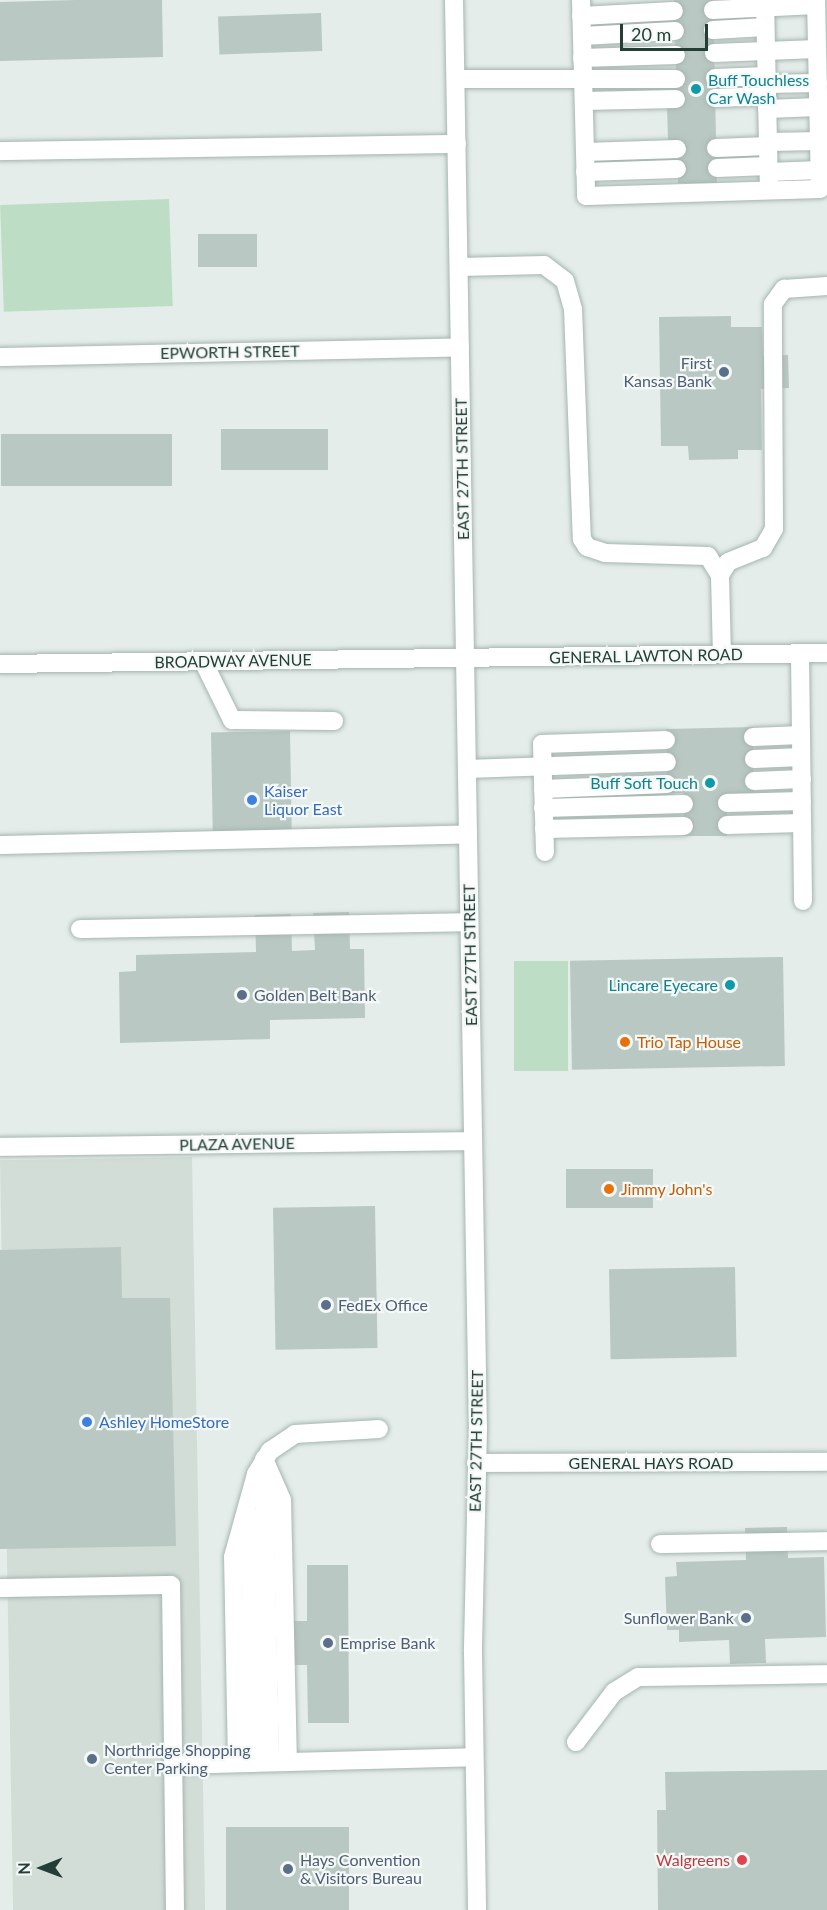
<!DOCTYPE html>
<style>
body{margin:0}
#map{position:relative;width:827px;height:1910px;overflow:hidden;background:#e4ede9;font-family:Lato,sans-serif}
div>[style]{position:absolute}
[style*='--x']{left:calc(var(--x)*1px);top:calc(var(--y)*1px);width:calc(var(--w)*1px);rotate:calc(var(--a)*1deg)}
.built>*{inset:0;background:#d2ddd8;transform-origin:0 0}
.green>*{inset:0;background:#bddec5;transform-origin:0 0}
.building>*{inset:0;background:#b9c8c2;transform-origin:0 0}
.roads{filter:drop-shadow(0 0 2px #a6b5b0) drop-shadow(0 0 2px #a6b5b0)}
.lane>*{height:18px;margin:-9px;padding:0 9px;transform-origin:9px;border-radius:9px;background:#fff}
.street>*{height:18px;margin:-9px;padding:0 9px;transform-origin:9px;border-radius:9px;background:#fff}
.secondary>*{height:18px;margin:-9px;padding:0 9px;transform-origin:9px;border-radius:9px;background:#fff}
.dots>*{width:16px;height:16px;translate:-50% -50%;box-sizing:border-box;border:3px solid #f4f9f7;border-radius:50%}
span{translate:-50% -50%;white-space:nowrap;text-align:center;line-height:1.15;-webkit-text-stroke:4.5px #f4f9f7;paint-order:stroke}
.culture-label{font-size:16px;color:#0d838f}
.left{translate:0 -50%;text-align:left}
.right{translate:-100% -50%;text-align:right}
.street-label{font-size:16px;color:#233e37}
.service-label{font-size:16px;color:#4e5e75}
.shop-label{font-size:16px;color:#366cbe}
.food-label{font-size:16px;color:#c56008}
.health-label{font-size:16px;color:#be3a42}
.north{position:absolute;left:12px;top:1838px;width:60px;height:60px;-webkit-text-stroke:4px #f4f9f7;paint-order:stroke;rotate:269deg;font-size:16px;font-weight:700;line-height:24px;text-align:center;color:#233e37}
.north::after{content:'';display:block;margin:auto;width:21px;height:27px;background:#233e37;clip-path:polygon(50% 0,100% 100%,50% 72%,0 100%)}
.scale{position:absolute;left:620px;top:24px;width:88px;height:27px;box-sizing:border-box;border:3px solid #233e37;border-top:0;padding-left:8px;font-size:18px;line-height:21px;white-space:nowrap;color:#233e37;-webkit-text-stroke:4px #f4f9f7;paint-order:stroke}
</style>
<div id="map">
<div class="built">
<div style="left:192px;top:1157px;width:753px;height:192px;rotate:89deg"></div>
</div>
<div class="green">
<div style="left:169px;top:199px;width:107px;height:169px;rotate:88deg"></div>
<div style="left:514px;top:961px;width:54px;height:110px"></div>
</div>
<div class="building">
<div style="clip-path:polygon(76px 0,162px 0,163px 57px,0 61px,0 2px)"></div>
<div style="clip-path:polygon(674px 0,713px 0,717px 183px,678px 183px,677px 140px,668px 140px,667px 106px,677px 105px)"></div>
<div style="left:321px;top:13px;width:38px;height:103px;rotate:88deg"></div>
<div style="left:198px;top:234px;width:59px;height:33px"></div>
<div style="clip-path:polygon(731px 316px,731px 327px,762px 327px,763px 356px,788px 355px,789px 388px,761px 389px,762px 450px,738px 450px,738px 459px,689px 460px,688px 446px,661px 446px,659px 317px)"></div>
<div style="left:328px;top:429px;width:41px;height:107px;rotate:90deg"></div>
<div style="left:172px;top:434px;width:52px;height:171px;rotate:90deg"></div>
<div style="clip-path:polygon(753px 727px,754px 793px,727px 793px,727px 836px,684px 836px,684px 793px,667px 793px,666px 729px)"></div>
<div style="left:290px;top:731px;width:102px;height:79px;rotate:89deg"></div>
<div style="clip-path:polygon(349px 912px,350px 949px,364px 949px,365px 1018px,270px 1020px,270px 1039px,120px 1043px,119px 972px,136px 971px,136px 955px,256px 952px,255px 915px,291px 914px,292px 951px,315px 950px,313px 913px)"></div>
<div style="left:783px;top:957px;width:109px;height:213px;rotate:89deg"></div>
<div style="left:653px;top:1169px;width:39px;height:87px;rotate:90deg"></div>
<div style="left:375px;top:1206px;width:142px;height:102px;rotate:89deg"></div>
<div style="clip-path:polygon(121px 1247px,122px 1298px,170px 1298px,176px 1546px,0 1549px,0 1250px)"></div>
<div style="left:735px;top:1267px;width:90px;height:126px;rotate:89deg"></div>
<div style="clip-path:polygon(787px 1527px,788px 1558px,824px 1557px,826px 1637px,765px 1639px,766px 1663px,730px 1664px,729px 1640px,679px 1642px,679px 1630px,667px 1630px,665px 1577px,677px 1576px,676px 1562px,746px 1560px,745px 1528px)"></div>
<div style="clip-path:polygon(307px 1565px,348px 1565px,349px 1723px,308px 1723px,307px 1665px,237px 1665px,236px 1621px,307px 1621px)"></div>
<div style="clip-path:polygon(827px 1770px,827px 1910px,658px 1910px,657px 1810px,666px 1810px,665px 1772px)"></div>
<div style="left:226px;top:1827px;width:123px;height:83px"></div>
</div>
<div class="roads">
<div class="lane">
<div style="--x:581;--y:0;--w:196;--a:88.5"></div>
<div style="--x:586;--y:196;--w:234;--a:-1.7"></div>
<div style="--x:820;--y:189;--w:189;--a:-91.2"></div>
<div style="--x:765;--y:0;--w:190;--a:88.8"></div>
<div style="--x:713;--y:10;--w:103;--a:-2.8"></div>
<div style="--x:581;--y:16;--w:93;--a:-3.1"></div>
<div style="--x:713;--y:30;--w:52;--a:-3.3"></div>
<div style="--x:582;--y:36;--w:93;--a:-3.1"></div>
<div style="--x:714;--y:53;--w:103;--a:-2.2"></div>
<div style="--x:582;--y:58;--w:94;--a:-1.8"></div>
<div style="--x:715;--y:78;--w:51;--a:-2.2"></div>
<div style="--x:456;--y:79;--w:220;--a:0"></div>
<div style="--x:766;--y:84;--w:52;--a:-1.1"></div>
<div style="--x:715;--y:98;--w:52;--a:-2.2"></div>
<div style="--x:584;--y:101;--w:92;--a:-1.2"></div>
<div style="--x:767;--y:109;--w:51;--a:-2.2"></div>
<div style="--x:768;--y:142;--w:52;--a:-1.1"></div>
<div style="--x:716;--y:148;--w:52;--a:-2.2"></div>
<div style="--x:585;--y:152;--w:92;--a:-1.9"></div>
<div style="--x:717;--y:168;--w:51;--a:-2.2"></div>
<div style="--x:585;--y:172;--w:92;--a:-1.9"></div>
<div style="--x:769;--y:172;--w:51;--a:-2.2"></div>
<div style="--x:459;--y:267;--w:85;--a:-1.3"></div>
<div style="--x:544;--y:265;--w:26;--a:37"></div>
<div style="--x:565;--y:281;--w:29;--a:74"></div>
<div style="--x:573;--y:309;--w:230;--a:87.8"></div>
<div style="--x:582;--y:539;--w:9;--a:58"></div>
<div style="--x:587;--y:547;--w:19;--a:18"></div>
<div style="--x:605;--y:553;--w:103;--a:1.7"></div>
<div style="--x:708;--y:556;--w:22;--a:58"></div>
<div style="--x:720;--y:575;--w:80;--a:88.6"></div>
<div style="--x:720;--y:575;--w:15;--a:-58"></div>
<div style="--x:728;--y:562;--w:38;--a:-22"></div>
<div style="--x:763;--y:548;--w:22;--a:-60"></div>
<div style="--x:774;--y:529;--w:225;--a:-90.3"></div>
<div style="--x:773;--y:304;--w:19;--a:-54"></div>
<div style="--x:784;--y:289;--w:43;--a:-4"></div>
<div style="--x:800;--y:654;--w:247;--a:89.3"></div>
<div style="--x:203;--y:661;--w:66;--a:63.8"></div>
<div style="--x:232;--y:720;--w:102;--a:0.6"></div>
<div style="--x:753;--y:737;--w:48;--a:-2.4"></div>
<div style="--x:754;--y:759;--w:47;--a:-2.4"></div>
<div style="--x:467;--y:769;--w:200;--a:-2"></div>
<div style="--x:754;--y:781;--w:48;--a:-2.4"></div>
<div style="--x:543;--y:789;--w:124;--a:-2.3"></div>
<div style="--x:727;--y:803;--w:75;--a:-1.5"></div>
<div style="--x:543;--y:808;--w:141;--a:-1.6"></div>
<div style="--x:727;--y:825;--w:75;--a:-1.5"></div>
<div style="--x:544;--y:829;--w:140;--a:-1.2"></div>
<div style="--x:0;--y:845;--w:468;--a:-1.3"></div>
<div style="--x:545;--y:852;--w:108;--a:-91.6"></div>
<div style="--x:542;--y:744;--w:124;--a:-1.8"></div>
<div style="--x:80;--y:929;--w:389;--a:-1"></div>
<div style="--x:264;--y:1459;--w:45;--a:66.3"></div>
<div style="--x:282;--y:1500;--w:262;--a:88.7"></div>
<div style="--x:264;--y:1467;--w:295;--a:88.8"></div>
<div style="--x:250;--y:1516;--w:247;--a:89.1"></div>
<div style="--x:660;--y:1544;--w:167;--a:-1"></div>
<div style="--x:0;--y:1588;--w:171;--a:-1"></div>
<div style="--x:171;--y:1585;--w:325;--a:89.3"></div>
<div style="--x:576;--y:1742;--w:63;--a:-52.8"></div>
<div style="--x:614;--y:1692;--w:28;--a:-32"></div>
<div style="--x:638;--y:1677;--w:189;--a:-0.9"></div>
<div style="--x:237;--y:1763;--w:206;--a:-91.1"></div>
<div style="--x:233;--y:1557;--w:86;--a:-74.5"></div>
<div style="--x:256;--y:1474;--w:27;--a:-59"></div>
<div style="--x:270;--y:1451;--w:30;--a:-34"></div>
<div style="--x:295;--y:1434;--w:84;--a:-3.4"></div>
<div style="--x:173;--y:1765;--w:301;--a:-1.5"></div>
</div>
<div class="street">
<div style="--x:0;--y:151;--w:457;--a:-0.9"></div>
<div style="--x:0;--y:357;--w:460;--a:-1.2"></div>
<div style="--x:0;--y:664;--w:827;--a:-0.76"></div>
<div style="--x:0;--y:1147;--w:473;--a:-0.7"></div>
<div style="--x:476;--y:1463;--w:351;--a:-0.2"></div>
</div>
<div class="secondary">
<div style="--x:454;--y:0;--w:1427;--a:89.04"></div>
<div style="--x:478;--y:1427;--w:225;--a:91.3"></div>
<div style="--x:473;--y:1652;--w:258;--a:89.1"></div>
</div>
</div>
<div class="dots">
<div style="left:696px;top:89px;background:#0f9aa8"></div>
<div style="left:724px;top:372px;background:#5c6f8a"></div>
<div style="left:710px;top:783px;background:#0f9aa8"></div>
<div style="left:252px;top:800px;background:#3f7fe0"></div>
<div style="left:730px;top:985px;background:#0f9aa8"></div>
<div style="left:242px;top:995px;background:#5c6f8a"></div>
<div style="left:625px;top:1042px;background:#e8710a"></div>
<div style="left:609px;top:1189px;background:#e8710a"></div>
<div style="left:326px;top:1305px;background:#5c6f8a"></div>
<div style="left:87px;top:1422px;background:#3f7fe0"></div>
<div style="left:746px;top:1618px;background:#5c6f8a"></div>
<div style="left:328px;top:1643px;background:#5c6f8a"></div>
<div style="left:92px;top:1759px;background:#5c6f8a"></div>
<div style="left:742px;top:1860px;background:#e0444e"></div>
<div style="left:288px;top:1869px;background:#5c6f8a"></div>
</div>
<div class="culture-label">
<span class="left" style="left:708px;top:89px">Buff Touchless<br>Car Wash</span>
<span class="right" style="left:698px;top:783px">Buff Soft Touch</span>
<span class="right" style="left:718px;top:985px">Lincare Eyecare</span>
</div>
<div class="street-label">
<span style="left:230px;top:352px;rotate:-1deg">EPWORTH STREET</span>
<span style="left:462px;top:469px;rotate:-91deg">EAST 27TH STREET</span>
<span style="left:646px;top:656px;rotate:-1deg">GENERAL LAWTON ROAD</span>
<span style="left:233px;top:661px;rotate:-1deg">BROADWAY AVENUE</span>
<span style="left:470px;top:955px;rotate:-91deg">EAST 27TH STREET</span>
<span style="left:237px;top:1144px;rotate:-1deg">PLAZA AVENUE</span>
<span style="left:476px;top:1441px;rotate:-89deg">EAST 27TH STREET</span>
<span style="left:651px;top:1463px">GENERAL HAYS ROAD</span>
</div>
<div class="service-label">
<span class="right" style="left:712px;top:372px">First<br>Kansas Bank</span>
<span class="left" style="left:254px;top:995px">Golden Belt Bank</span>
<span class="left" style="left:338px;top:1305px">FedEx Office</span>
<span class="right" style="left:734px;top:1618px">Sunflower Bank</span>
<span class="left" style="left:340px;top:1643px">Emprise Bank</span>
<span class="left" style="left:104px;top:1759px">Northridge Shopping<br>Center Parking</span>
<span class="left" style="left:300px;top:1869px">Hays Convention<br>&amp; Visitors Bureau</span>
</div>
<div class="shop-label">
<span class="left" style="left:264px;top:800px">Kaiser<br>Liquor East</span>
<span class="left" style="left:99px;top:1422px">Ashley HomeStore</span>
</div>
<div class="food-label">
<span class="left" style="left:637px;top:1042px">Trio Tap House</span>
<span class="left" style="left:621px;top:1189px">Jimmy John's</span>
</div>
<div class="health-label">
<span class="right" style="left:730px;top:1860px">Walgreens</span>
</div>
<div class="north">N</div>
<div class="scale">20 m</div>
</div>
